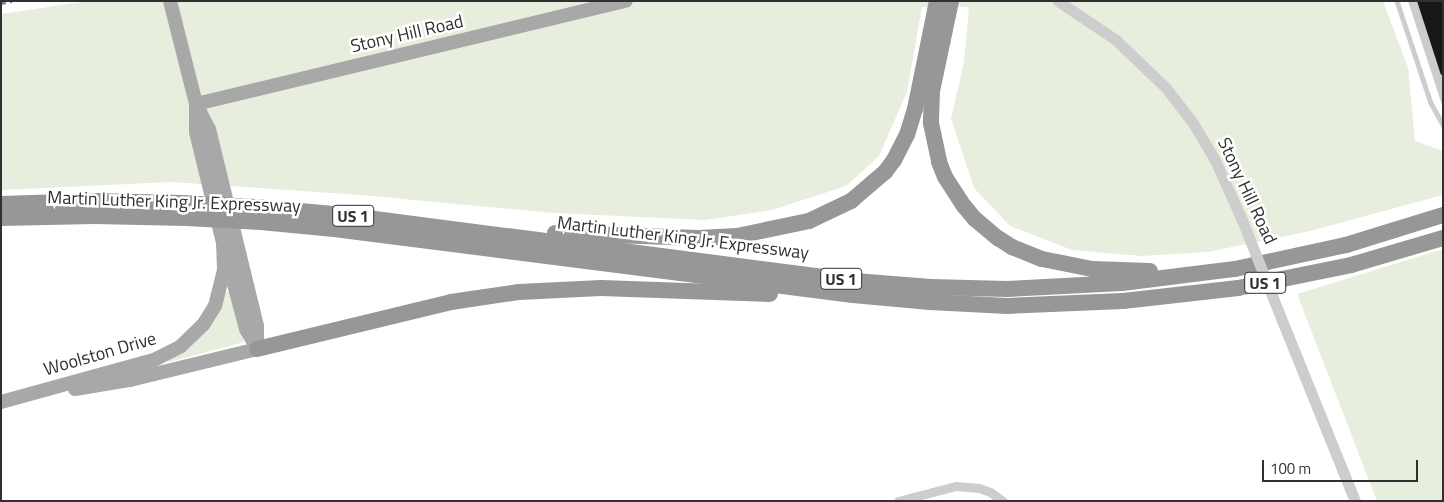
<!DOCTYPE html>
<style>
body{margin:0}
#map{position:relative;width:1444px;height:502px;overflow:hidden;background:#fff;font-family:"Titillium Web",sans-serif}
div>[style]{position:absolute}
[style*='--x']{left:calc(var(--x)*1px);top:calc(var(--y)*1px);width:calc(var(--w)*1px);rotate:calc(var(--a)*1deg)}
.green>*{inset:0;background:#e7eedd}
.shadow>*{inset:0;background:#0003}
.building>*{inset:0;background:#171717}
.service>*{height:4.5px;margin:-2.25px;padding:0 2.25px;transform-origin:2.25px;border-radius:2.25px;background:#cdcdcd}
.minor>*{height:9px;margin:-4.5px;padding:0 4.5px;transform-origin:4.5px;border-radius:4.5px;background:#cdcdcd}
.tertiary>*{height:11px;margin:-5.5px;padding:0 5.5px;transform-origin:5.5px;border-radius:5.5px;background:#cdcdcd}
.primary>*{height:14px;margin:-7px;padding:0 7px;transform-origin:7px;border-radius:7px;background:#a8a8a8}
.motorway>*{height:16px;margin:-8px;padding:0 8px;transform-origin:8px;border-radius:8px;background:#979797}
.rail>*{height:3px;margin-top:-1.5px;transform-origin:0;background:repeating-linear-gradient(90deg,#858585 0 5px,transparent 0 9px)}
.tertiary-bridge>*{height:11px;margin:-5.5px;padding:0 5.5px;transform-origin:5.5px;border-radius:5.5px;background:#cdcdcd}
.motorway-bridge>*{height:16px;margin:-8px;padding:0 8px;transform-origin:8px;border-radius:8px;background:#979797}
span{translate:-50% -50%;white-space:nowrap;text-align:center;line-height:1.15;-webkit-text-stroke:5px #fff;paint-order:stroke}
.shield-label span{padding:1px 4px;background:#fff;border:1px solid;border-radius:4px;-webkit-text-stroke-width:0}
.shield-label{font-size:16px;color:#303030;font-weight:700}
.street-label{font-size:18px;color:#303030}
.frame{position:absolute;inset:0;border:2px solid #303030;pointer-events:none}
.scale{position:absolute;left:1262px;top:460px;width:156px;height:22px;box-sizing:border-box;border:2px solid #303030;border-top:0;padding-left:6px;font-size:15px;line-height:18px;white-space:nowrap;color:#303030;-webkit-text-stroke:4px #fff;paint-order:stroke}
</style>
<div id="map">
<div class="green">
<div style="clip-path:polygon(88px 1px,1383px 1px,1408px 68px,1415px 141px,1443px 151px,1443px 195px,1310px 231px,1208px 252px,1142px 256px,1072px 250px,1010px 226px,974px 188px,951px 119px,964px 62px,969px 7px,922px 7px,907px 92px,879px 156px,846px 186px,772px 210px,705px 220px,554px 213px,361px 195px,172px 182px,1px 190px,1px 14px)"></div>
<div style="clip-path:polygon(1443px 249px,1443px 501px,1377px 501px,1297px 294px)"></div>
<div style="clip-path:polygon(225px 292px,231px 292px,244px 342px,169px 362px,169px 359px)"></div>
</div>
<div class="shadow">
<div style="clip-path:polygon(1408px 1px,1443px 1px,1443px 108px)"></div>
</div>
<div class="building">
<div style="clip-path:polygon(1417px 1px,1443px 1px,1443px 74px,1441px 75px)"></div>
</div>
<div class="service">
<div style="--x:1397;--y:1;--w:108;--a:71.6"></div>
<div style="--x:1431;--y:103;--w:25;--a:61"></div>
<div style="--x:1442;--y:501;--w:1;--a:0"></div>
</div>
<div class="minor">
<div style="--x:898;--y:501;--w:60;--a:-14.5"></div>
<div style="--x:956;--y:486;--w:23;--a:5"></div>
<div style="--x:979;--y:488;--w:12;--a:20"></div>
<div style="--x:990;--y:492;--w:16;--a:35"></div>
</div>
<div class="tertiary">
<div style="--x:1058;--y:1;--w:70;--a:33.9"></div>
<div style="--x:1116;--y:40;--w:69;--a:43.8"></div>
<div style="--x:1166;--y:88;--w:44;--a:52.4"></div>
<div style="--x:1193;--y:123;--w:43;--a:59.3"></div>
<div style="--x:1215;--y:160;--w:66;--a:65.8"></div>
<div style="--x:1281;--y:318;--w:197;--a:68"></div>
</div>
<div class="primary">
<div style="--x:170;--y:1;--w:106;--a:75.8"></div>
<div style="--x:196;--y:104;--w:28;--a:63"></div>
<div style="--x:209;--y:129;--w:203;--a:76.3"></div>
<div style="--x:257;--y:326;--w:23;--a:90"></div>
<div style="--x:196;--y:104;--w:442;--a:-13.5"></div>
<div style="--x:196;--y:106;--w:26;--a:90"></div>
<div style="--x:196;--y:132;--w:114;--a:76.3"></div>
<div style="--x:223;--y:243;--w:89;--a:75"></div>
<div style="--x:246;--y:329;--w:22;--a:60"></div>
<div style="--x:75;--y:389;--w:56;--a:-9.3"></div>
<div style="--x:130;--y:380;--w:131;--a:-13.7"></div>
<div style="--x:1;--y:402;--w:159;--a:-15.4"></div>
<div style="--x:154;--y:360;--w:30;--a:-27"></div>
<div style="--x:181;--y:346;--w:30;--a:-44"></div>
<div style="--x:203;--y:325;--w:22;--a:-58"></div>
<div style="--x:215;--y:306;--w:37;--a:-76"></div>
<div style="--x:224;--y:270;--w:27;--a:-92"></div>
</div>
<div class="motorway">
<div style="--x:951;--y:1;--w:92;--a:101.9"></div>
<div style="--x:932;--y:91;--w:32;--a:92"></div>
<div style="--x:931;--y:123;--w:40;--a:78"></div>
<div style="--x:939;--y:162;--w:16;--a:68"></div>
<div style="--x:945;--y:177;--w:35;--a:57"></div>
<div style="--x:964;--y:206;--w:17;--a:50"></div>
<div style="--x:975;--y:219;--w:30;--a:40"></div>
<div style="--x:998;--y:238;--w:17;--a:33"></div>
<div style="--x:1012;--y:247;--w:32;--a:22"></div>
<div style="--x:1042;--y:259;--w:51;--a:11.3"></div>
<div style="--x:1092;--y:269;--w:58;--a:2"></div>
<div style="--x:1;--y:204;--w:93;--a:-1.8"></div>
<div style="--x:94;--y:201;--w:89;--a:1.3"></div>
<div style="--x:257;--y:207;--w:87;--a:5.3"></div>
<div style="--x:344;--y:215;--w:515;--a:7.36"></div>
<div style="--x:855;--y:281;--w:76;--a:4.5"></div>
<div style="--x:931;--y:287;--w:76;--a:1.5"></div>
<div style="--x:1007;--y:289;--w:115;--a:-3"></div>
<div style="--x:1122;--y:283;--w:114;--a:-7.1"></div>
<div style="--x:1235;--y:269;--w:114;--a:-12.2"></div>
<div style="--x:1346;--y:245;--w:102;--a:-17.2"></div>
<div style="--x:1;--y:218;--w:93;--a:-1.2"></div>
<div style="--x:94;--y:216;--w:93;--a:1.2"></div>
<div style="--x:261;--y:222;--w:81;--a:5.6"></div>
<div style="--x:342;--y:230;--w:515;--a:7.25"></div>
<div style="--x:853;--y:295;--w:77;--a:5.2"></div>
<div style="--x:930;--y:302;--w:77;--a:3"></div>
<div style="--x:1007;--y:306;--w:116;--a:-2.5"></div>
<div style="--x:1123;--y:301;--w:116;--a:-6.4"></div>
<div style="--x:1238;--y:288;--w:115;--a:-11.5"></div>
<div style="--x:1351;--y:265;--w:96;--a:-16.4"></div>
<div style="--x:555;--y:233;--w:144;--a:2"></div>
<div style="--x:699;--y:238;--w:38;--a:-3"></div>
<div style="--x:737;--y:236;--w:74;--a:-11.8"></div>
<div style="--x:809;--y:221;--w:47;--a:-25.5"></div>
<div style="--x:851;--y:201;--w:45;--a:-40.5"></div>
<div style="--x:885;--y:172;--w:15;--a:-53"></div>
<div style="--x:894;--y:160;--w:28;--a:-63"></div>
<div style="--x:907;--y:135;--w:27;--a:-73"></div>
<div style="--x:915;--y:109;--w:110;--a:-78.5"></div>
<div style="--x:257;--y:349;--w:200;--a:-13.6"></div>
<div style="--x:451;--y:302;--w:69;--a:-8.4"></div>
<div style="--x:519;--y:292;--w:82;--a:-2.8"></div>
<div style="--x:601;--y:288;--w:169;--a:2"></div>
</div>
<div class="rail">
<div style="--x:1;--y:3;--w:11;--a:-10"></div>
</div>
<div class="tertiary-bridge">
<div style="--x:1242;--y:220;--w:105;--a:68.3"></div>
</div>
<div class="motorway-bridge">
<div style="--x:183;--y:203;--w:74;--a:3.1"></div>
<div style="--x:187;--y:218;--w:74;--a:3.1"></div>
</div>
<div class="shield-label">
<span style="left:353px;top:216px">US 1</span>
<span style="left:841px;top:279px">US 1</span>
<span style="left:1265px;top:283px">US 1</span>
</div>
<div class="street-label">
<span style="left:407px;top:34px;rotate:-13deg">Stony Hill Road</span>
<span style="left:1247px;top:191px;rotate:65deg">Stony Hill Road</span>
<span style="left:174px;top:202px;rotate:2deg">Martin Luther King Jr. Expressway</span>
<span style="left:683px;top:238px;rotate:7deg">Martin Luther King Jr. Expressway</span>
<span style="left:100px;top:354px;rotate:-16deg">Woolston Drive</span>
</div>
<div class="frame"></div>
<div class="scale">100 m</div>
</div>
